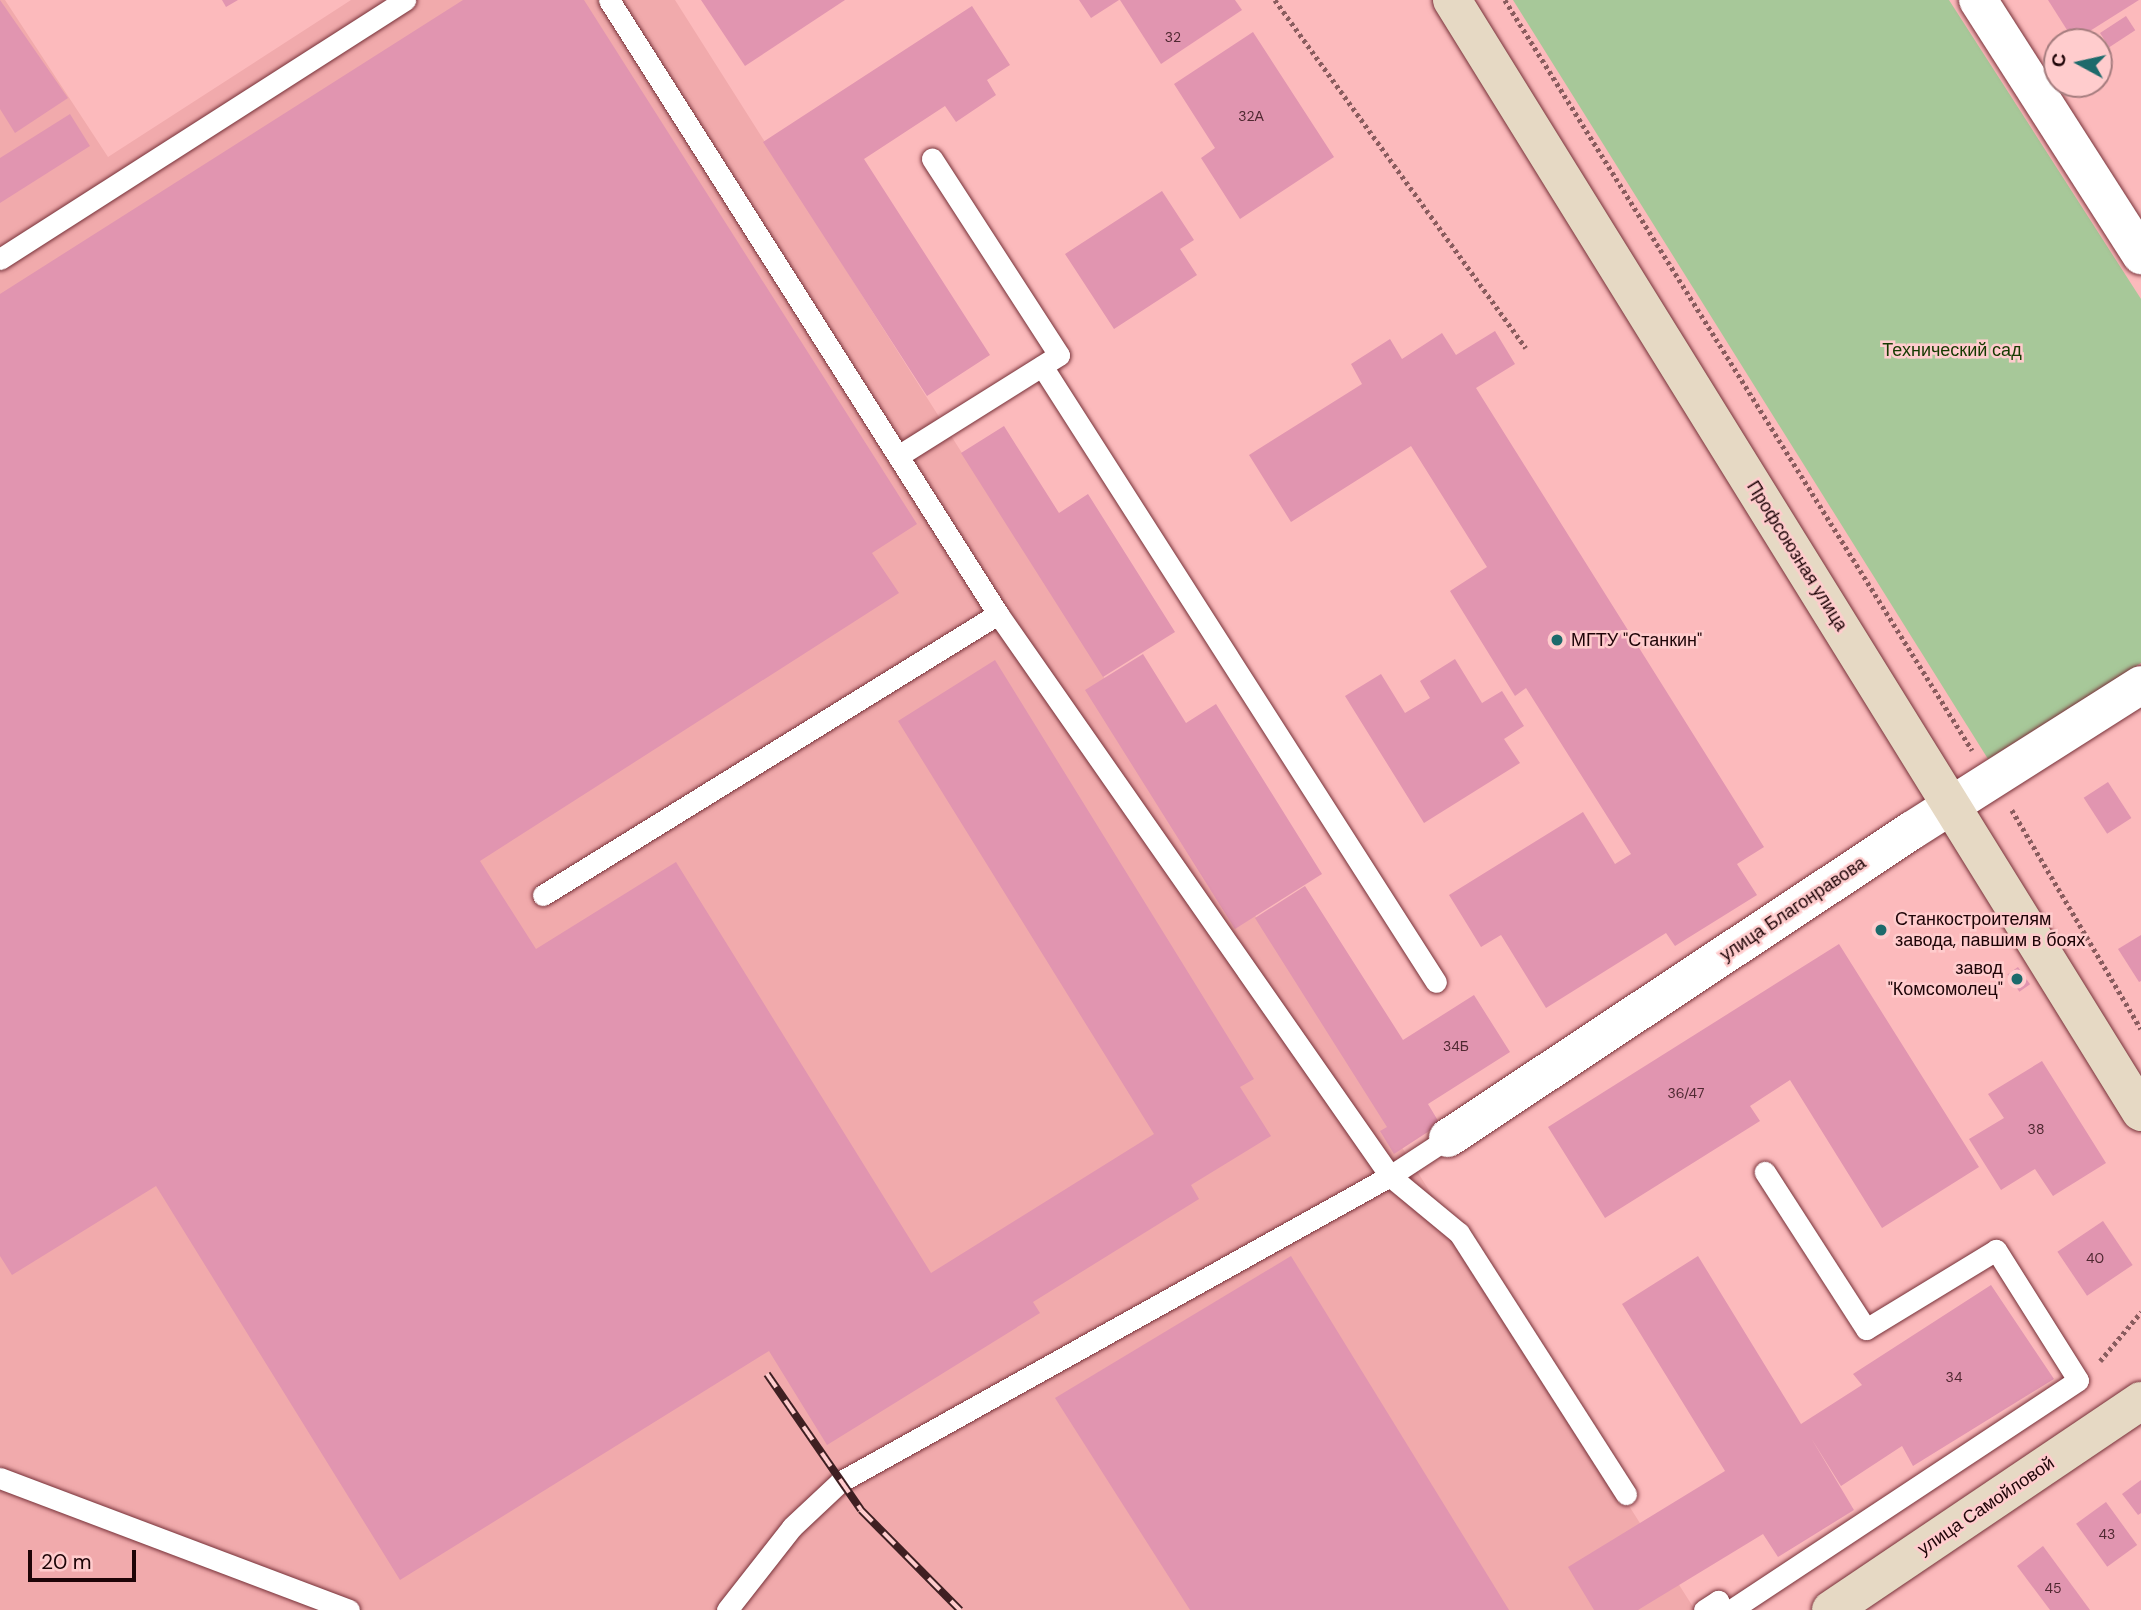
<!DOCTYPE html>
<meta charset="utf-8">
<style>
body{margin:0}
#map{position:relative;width:2141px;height:1610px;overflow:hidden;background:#fcbabc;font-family:"DM Sans",sans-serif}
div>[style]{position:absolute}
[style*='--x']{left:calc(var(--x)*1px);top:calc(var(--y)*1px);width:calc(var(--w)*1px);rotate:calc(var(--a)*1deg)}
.built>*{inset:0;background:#f1aaac}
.green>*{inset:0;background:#a7c899}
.building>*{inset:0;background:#e195b0;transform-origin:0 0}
.path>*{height:4.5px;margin-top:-2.25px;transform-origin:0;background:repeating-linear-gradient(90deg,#895c5e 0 3.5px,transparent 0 7px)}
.roads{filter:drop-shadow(0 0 2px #763138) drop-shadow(0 0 2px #763138)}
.lane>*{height:21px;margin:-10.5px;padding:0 10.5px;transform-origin:10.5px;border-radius:10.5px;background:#fff}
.street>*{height:38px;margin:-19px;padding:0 19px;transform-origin:19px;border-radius:19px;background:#fff}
.secondary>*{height:38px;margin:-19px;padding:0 19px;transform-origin:19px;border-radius:19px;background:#e6d9c4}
.rail>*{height:8px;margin-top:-4px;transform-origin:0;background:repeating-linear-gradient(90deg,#ffcccd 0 16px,#3f1f22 0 32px);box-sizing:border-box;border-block:2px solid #3f1f22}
.dots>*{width:19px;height:19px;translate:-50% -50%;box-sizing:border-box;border:4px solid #ffcccd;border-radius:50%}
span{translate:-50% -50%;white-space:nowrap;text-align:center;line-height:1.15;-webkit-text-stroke:5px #ffcccd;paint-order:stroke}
.number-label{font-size:14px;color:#4f2831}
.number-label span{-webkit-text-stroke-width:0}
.park-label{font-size:18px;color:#153a00}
.street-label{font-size:18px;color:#1e0407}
.poi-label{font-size:18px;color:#1e0407}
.left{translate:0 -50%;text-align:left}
.right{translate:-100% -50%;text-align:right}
.north{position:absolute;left:2043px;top:28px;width:70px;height:70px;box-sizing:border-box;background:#ffcccd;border:2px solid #a57c7e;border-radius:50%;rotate:278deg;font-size:19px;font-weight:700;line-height:28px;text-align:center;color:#1e0407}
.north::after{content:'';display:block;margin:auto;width:24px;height:32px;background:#1d6a6b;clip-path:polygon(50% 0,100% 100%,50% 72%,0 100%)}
.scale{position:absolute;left:28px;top:1550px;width:108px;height:32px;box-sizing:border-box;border:4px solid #1e0407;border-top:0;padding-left:9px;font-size:21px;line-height:24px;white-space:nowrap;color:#1e0407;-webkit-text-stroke:5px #ffcccd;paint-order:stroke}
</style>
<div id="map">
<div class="built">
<div style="clip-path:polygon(0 0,5px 0,108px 157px,351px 0,675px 0,1695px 1610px,0 1610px)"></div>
</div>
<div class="green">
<div style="clip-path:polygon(1513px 0,1949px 0,2141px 299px,2141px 663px,1988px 759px)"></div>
</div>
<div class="building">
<div style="clip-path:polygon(0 0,68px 98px,15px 133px,0 109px)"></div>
<div style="clip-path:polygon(222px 0,238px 0,226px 7px)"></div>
<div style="clip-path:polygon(463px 0,584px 0,917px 524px,872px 553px,899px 593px,480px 861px,536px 949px,676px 862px,931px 1273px,1154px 1134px,898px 721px,995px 660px,1254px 1079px,1240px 1087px,1271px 1136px,1191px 1185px,1199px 1199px,1033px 1302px,1040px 1313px,827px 1445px,769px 1351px,400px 1580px,156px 1186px,12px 1275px,0 1256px,0 294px)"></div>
<div style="clip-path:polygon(701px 0,845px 0,745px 66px)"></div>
<div style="clip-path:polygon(1079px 0,1119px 0,1091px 18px)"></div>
<div style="clip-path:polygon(1120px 0,1235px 0,1242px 10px,1161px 64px)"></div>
<div style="clip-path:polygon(2048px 0,2139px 0,2074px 41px)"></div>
<div style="clip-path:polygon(972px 6px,1010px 65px,987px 80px,996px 95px,956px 122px,945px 106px,864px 159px,990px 355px,927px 396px,763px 142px)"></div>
<div style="left:2126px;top:16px;width:17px;height:31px;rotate:57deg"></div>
<div style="clip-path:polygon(1253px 32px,1334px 157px,1240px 219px,1201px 158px,1215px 148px,1174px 84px)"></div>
<div style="clip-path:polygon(70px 114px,90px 146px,0 203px,0 158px)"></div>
<div style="clip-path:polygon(1162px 191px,1194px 240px,1180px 249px,1197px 275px,1114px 329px,1065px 254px)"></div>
<div style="clip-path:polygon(1495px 331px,1515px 364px,1476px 388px,1764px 847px,1737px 864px,1757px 895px,1675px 946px,1666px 933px,1546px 1008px,1501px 935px,1481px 947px,1449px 895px,1583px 812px,1615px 864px,1631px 854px,1526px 688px,1515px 696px,1450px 591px,1487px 567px,1411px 446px,1291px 522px,1249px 455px,1362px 384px,1351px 364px,1390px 339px,1402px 359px,1442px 333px,1456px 355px)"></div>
<div style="clip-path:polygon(1004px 426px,1059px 513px,1088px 494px,1175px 632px,1103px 677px,961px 453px)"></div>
<div style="clip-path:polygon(1143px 654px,1186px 723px,1216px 704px,1322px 874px,1235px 929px,1085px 690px)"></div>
<div style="clip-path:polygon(1455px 659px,1482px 703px,1502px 691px,1524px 726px,1504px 739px,1520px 763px,1424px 823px,1345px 696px,1381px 674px,1405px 713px,1430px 698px,1420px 681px)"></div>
<div style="left:2108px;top:782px;width:43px;height:29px;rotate:57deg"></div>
<div style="clip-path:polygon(1305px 886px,1403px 1040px,1474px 995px,1510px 1052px,1428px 1104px,1440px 1124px,1394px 1154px,1380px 1131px,1387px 1127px,1255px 918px)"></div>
<div style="clip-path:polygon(2141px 935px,2141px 981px,2139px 982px,2118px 949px)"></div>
<div style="clip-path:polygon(1839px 944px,1979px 1167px,1882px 1228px,1790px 1080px,1750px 1106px,1760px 1121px,1605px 1218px,1548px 1127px)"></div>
<div style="left:2018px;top:967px;width:21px;height:13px;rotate:55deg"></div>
<div style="clip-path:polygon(2042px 1061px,2106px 1163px,2053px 1196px,2035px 1169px,2001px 1190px,1969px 1139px,2004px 1118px,1988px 1094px)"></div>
<div style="left:2103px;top:1221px;width:53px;height:55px;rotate:56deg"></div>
<div style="clip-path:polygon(1291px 1256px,1509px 1610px,1190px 1610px,1055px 1398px)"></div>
<div style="clip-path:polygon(1698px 1256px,1801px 1424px,1862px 1385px,1853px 1374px,1991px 1285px,2054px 1379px,1913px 1466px,1902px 1446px,1841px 1486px,1811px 1438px,1854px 1510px,1778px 1557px,1763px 1534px,1638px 1610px,1594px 1610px,1568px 1567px,1725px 1471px,1622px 1304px)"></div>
<div style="clip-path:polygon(2141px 1480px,2141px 1513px,2138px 1515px,2122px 1494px)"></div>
<div style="left:2106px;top:1502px;width:53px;height:37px;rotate:54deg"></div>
<div style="clip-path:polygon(2043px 1546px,2090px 1610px,2050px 1610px,2017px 1566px)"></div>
</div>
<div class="path">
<div style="--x:1275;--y:0;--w:429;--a:54.2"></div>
<div style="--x:1505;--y:0;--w:884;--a:58.09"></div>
<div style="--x:2012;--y:810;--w:254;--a:59.5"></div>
<div style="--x:2100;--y:1361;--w:64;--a:-50.1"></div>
</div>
<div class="roads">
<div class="lane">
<div style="--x:609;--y:0;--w:727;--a:57.64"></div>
<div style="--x:998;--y:614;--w:685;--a:55.1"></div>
<div style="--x:1390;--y:1176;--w:89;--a:39.6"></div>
<div style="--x:1459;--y:1233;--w:310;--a:57.4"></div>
<div style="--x:0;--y:259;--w:481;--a:-32.6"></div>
<div style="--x:1042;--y:366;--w:731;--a:57.4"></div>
<div style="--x:898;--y:456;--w:190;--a:-32.1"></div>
<div style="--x:1059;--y:355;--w:234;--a:-122.9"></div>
<div style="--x:543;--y:895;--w:535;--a:-31.7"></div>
<div style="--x:0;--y:1478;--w:373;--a:20.7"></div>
<div style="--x:727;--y:1610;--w:105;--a:-51.9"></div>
<div style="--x:792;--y:1527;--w:66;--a:-43.2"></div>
<div style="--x:840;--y:1482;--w:629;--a:-29.09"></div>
<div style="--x:1390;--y:1176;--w:69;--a:-33.2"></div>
<div style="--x:1704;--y:1610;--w:17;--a:-33"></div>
<div style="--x:1718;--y:1601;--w:10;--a:61"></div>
<div style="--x:1731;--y:1610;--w:416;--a:-33.5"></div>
<div style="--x:2078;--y:1380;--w:154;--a:-122.2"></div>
<div style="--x:1996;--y:1250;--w:152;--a:148.7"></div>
<div style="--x:1866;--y:1329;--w:187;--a:-122.8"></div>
</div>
<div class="street">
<div style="--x:1978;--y:0;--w:303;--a:57.4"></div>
<div style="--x:1448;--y:1138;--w:556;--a:-33.55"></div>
<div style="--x:1911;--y:831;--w:272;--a:-32.4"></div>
</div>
<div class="secondary">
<div style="--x:1452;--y:0;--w:1308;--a:58.22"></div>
<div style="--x:1831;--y:1610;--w:374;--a:-34"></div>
</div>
</div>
<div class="rail">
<div style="--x:767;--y:1374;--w:165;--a:55.3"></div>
<div style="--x:861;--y:1510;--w:141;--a:45.3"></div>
</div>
<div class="dots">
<div style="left:1557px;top:640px;background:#1d6a6b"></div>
<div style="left:1881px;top:930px;background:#1d6a6b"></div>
<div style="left:2017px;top:979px;background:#1d6a6b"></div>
</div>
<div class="number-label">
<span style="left:1173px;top:37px">32</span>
<span style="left:1251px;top:116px">32А</span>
<span style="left:1456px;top:1046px">34Б</span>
<span style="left:1686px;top:1093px">36/47</span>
<span style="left:2036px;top:1129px">38</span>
<span style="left:2095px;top:1258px">40</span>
<span style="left:1954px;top:1377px">34</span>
<span style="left:2107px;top:1534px">43</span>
<span style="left:2053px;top:1588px">45</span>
</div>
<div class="park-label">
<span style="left:1952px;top:350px">Технический сад</span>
</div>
<div class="street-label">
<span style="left:1797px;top:556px;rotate:58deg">Профсоюзная улица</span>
<span style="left:1793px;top:909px;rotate:-34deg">улица Благонравова</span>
<span style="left:1986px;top:1506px;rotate:-34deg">улица Самойловой</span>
</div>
<div class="poi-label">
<span class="left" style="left:1571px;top:640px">МГТУ "Станкин"</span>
<span class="left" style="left:1895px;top:930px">Станкостроителям<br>завода, павшим в боях</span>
<span class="right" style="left:2003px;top:979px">завод<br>"Комсомолец"</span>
</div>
<div class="north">С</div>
<div class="scale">20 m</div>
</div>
